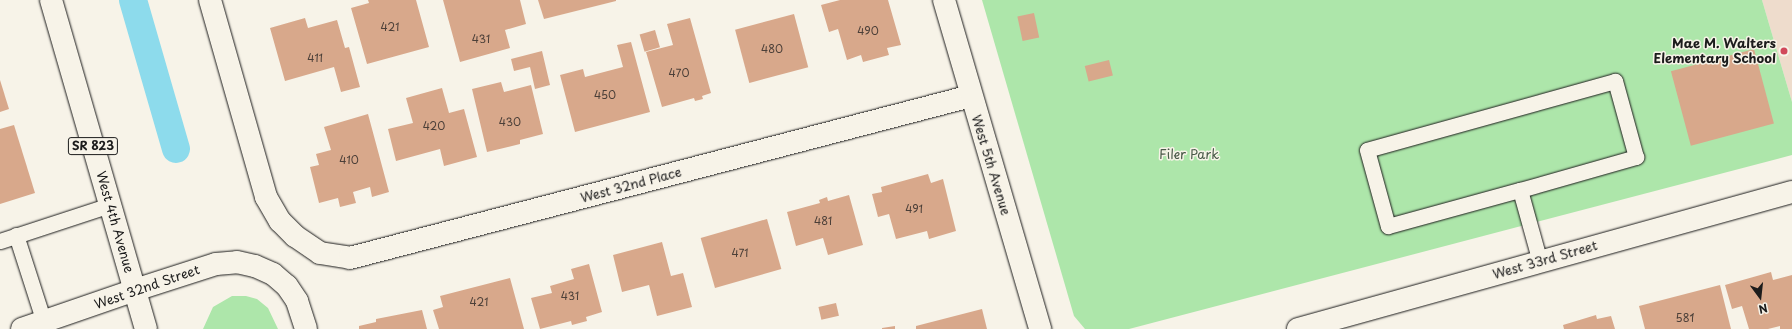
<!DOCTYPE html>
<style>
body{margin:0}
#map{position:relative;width:1792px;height:329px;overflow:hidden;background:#f7f3e8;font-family:"Playpen Sans",sans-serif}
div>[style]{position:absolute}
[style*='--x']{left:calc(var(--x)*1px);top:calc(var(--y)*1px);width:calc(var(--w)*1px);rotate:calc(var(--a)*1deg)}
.built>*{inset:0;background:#eedccc}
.green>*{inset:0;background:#ade6aa}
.canal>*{height:28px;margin:-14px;padding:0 14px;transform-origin:14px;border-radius:14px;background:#8ddbec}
.building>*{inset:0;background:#d8a88b;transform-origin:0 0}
.roads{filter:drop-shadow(0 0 1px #1c1c1c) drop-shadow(0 0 1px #1c1c1c)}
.service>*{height:15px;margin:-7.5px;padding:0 7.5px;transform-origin:7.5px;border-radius:7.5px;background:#f7f3e8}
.minor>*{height:22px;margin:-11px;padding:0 11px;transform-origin:11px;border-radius:11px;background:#f7f3e8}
.tertiary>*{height:22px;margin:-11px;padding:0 11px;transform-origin:11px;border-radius:11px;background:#f7f3e8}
.primary>*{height:22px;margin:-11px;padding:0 11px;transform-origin:11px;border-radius:11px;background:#f7f3e8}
.dots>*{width:11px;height:11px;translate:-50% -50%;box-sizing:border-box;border:2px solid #f7f3e8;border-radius:50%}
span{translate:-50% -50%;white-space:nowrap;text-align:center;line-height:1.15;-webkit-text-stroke:3px #f7f3e8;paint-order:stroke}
.number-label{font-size:11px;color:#4b3f38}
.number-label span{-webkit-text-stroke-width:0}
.shield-label span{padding:1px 3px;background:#f7f3e8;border:1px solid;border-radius:3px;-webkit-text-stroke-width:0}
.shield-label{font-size:12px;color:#1c1c1c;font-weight:700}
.poi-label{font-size:13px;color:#1c1c1c;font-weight:700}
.right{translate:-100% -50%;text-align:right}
.park-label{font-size:13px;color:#485947}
.street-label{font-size:13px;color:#1c1c1c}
.north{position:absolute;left:1740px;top:277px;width:40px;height:40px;-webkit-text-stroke:3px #f7f3e8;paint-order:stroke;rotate:165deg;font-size:11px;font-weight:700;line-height:16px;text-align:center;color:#1c1c1c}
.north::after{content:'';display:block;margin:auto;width:14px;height:18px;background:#1c1c1c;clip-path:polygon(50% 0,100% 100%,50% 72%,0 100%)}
</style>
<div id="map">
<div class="built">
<div style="clip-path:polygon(1762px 0,1792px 0,1792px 102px)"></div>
</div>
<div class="green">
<div style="clip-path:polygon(982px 0,1762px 0,1792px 102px,1792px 155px,1129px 329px,1085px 329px,1074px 316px)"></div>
<div style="clip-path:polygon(232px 296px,246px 296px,257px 299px,268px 308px,278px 329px,198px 329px,203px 329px,213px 307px)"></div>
</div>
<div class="canal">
<div style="--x:133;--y:0;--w:155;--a:73.9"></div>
</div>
<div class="building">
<div style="clip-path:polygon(368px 0,416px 0,429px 47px,367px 64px,351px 8px,369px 3px)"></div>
<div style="clip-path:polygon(443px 0,520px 0,526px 24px,505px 30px,510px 48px,460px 62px)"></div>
<div style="clip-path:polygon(538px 0,616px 0,616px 1px,544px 19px)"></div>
<div style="clip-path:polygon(840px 0,888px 0,901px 45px,887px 48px,889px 55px,863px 62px,861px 55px,847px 60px,838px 29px,829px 32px,821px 5px)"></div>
<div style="left:1034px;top:13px;width:25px;height:17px;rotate:78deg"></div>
<div style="left:794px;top:14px;width:55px;height:61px;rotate:75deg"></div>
<div style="clip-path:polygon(305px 18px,308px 28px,337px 20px,345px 48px,349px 47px,360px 87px,341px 92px,334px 67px,285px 81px,270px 28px)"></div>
<div style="clip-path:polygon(690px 18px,711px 93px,702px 96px,703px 99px,695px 101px,694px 98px,662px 107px,646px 52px,673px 45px,667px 24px)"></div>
<div style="left:655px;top:30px;width:18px;height:16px;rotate:74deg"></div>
<div style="clip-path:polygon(631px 42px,650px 112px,575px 132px,560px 75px,583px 69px,585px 77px,623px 67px,617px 45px)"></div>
<div style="left:1754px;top:49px;width:77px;height:86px;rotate:75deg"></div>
<div style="clip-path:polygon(542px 51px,550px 85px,535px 89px,530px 67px,514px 71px,511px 59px)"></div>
<div style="left:1109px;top:60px;width:16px;height:25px;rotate:76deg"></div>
<div style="clip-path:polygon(0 80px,9px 109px,0 112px)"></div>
<div style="clip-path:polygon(501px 82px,504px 92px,531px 85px,543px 134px,520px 140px,520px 144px,487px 152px,472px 89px)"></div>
<div style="clip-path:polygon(442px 88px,449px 113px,464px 109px,477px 157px,444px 166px,440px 149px,396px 161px,388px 129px,413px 123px,406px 98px)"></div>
<div style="clip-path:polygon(368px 114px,389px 192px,372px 197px,370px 187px,353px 192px,356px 203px,340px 207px,338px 198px,319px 203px,310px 167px,319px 165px,316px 154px,331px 150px,324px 127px)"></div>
<div style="clip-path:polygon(14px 125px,35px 193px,0 204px,0 129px)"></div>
<div style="clip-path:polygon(928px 174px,931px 183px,943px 179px,956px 231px,929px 239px,927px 231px,896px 239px,889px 214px,878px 217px,872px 194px,882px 192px,881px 187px)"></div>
<div style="clip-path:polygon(849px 195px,863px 245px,828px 255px,823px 238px,796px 246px,787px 212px,820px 203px,819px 200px,827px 197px,828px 201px)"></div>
<div style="left:767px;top:219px;width:52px;height:69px;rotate:74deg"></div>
<div style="clip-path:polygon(662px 242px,671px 276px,683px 273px,692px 307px,657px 316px,649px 285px,622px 292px,613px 255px)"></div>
<div style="clip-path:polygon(589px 264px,602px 312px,586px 317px,587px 321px,572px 325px,571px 321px,540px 329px,531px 298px,552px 293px,550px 286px,574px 279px,571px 269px)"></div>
<div style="clip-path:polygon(1771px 272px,1773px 280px,1792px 275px,1792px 329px,1780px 329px,1780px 326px,1768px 329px,1749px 329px,1742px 306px,1732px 309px,1725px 285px)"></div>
<div style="clip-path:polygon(510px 278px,524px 329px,439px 329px,433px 310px,443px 307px,440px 296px)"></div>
<div style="clip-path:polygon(1720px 285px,1731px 329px,1645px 329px,1639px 306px)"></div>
<div style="left:836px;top:303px;width:13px;height:18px;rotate:77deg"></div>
<div style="clip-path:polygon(982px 309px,987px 329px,916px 329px,916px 326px)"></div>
<div style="clip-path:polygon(422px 310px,427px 329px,359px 329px,359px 326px,376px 322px,376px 319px)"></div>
<div style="clip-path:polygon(1596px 315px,1597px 319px,1611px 316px,1615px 329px,1564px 329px,1563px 325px)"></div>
<div style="clip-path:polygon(895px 326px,895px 329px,882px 329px,882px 328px)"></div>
</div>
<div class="roads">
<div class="service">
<div style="--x:1520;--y:190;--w:121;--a:-15.9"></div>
<div style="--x:1636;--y:157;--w:79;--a:-105.4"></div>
<div style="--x:1615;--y:81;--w:257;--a:164.5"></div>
<div style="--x:1367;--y:150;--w:79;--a:74.6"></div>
<div style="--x:1388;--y:226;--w:137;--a:-15.3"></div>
<div style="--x:1520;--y:190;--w:75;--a:74.5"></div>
<div style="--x:16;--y:235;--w:91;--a:72.2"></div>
<div style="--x:0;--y:241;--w:116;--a:-18.1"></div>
</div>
<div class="minor">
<div style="--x:210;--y:0;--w:205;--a:74.1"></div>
<div style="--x:266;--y:197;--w:28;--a:60"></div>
<div style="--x:280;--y:221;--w:21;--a:45"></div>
<div style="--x:295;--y:236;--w:30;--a:34"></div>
<div style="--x:320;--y:253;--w:30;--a:9"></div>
<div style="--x:350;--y:258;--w:642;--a:-14.62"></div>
<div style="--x:944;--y:0;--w:343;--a:73.7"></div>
<div style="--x:135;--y:290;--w:85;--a:-17.8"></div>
<div style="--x:216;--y:264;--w:21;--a:-5"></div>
<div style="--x:237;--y:262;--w:18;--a:13"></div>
<div style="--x:255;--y:266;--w:20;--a:24"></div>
<div style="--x:273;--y:274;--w:18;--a:41"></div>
<div style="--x:287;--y:286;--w:18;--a:56"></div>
<div style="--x:297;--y:301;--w:29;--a:72"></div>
<div style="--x:1298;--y:329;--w:513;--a:-15.5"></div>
</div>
<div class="tertiary">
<div style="--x:22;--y:329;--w:120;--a:-19"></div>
</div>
<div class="primary">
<div style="--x:51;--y:0;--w:342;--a:73.9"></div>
</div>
</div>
<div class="dots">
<div style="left:1784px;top:51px;background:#d1495b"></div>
</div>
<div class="number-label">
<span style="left:390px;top:27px">421</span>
<span style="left:868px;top:31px">490</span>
<span style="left:481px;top:39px">431</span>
<span style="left:772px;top:49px">480</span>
<span style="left:315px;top:58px">411</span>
<span style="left:679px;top:73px">470</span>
<span style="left:605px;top:95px">450</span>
<span style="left:510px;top:122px">430</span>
<span style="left:434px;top:126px">420</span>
<span style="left:349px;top:160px">410</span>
<span style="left:914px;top:209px">491</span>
<span style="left:823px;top:221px">481</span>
<span style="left:740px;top:253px">471</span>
<span style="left:570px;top:296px">431</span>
<span style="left:479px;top:302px">421</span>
<span style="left:1685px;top:318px">581</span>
</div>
<div class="shield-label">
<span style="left:93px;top:146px">SR 823</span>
</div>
<div class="poi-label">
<span class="right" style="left:1776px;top:51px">Mae M. Walters<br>Elementary School</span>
</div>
<div class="park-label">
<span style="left:1189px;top:154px">Filer Park</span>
</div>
<div class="street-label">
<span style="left:991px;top:165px;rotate:73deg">West 5th Avenue</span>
<span style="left:631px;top:185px;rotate:-15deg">West 32nd Place</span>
<span style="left:115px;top:222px;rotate:74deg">West 4th Avenue</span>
<span style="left:1545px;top:260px;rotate:-16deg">West 33rd Street</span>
<span style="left:147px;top:287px;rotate:-19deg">West 32nd Street</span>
</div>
<div class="north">N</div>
</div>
